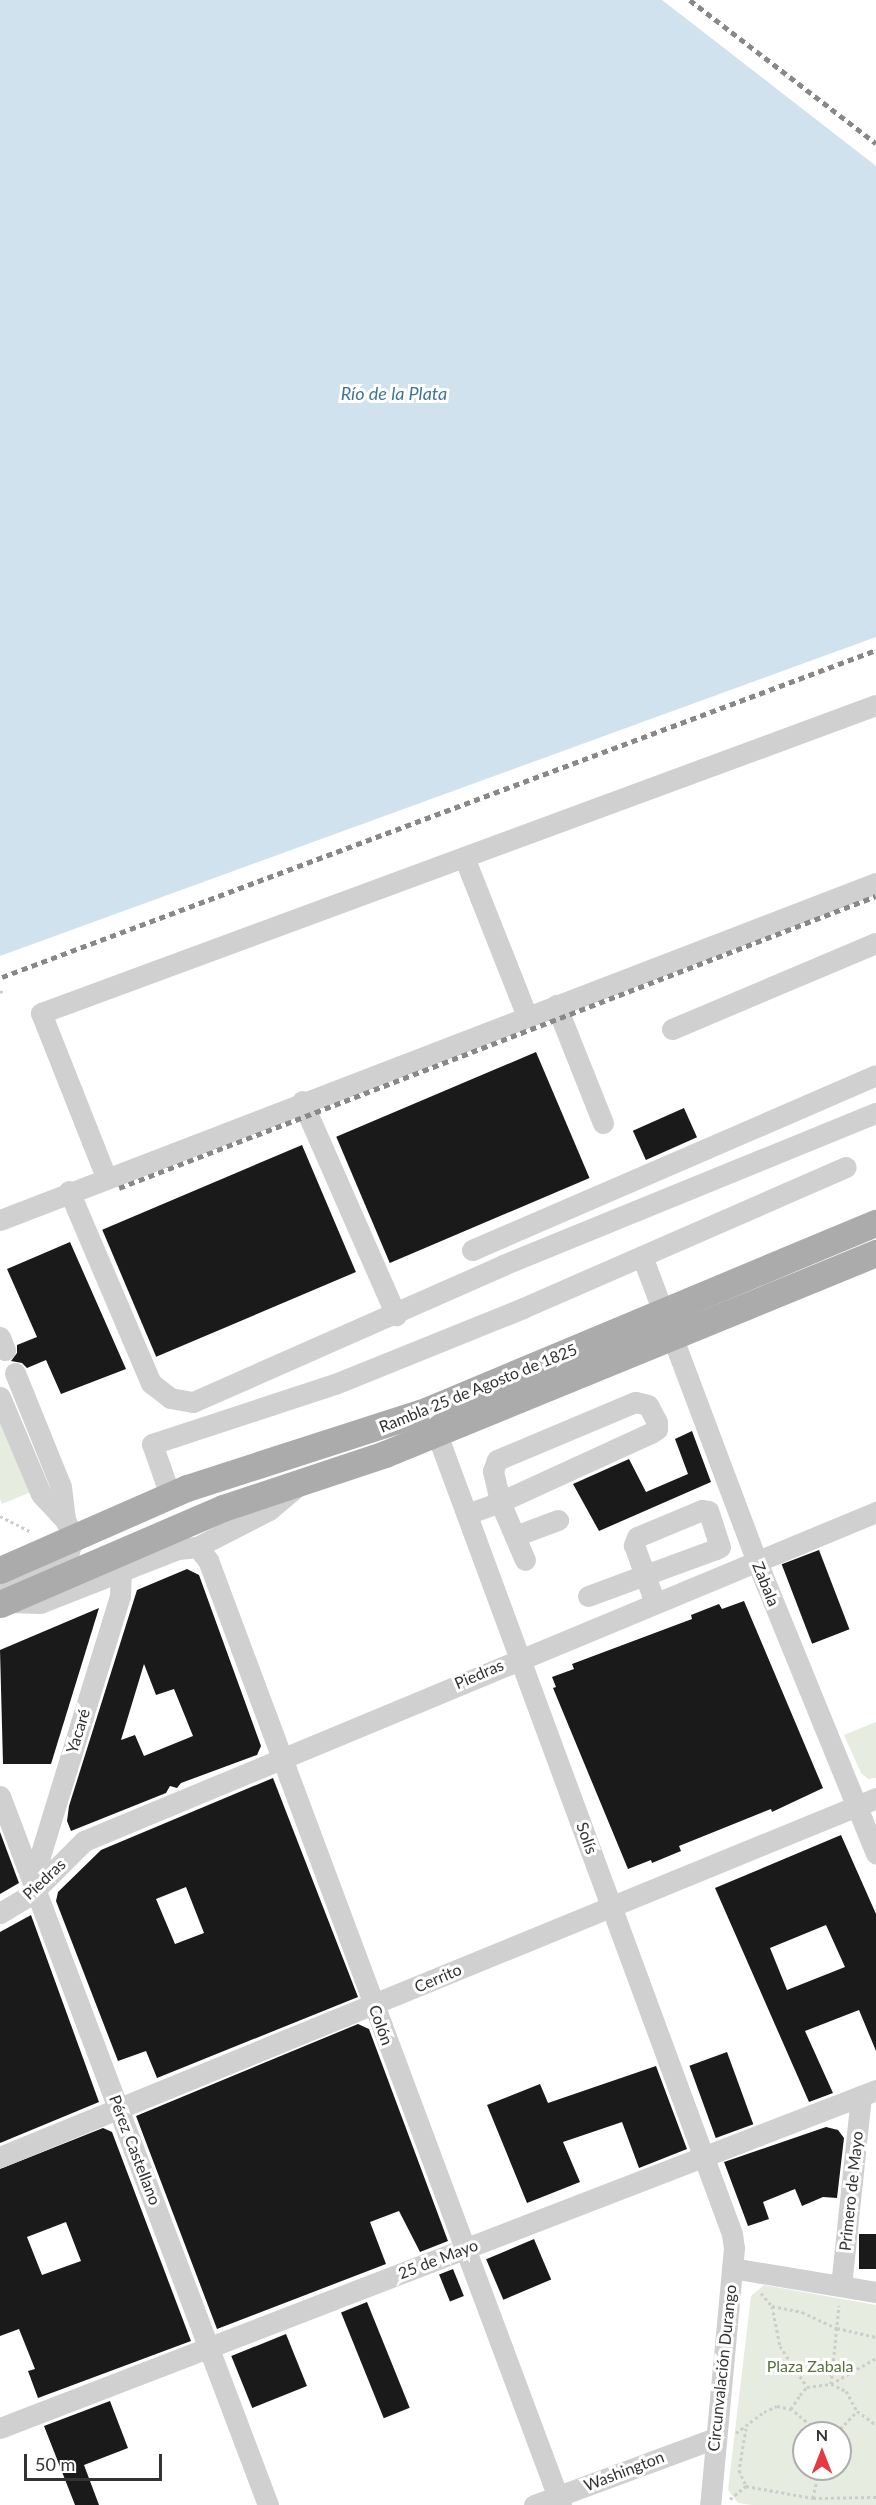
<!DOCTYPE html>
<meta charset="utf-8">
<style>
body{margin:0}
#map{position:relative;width:876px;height:2505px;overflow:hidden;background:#fff;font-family:Lato,sans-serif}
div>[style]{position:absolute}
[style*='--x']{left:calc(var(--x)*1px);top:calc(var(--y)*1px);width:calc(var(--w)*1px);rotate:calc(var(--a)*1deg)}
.green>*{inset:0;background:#e6ecdf}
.water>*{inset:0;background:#cfe2ee}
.building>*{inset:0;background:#1a1a1a;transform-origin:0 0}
.path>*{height:3px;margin-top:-1.5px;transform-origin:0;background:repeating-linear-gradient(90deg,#cdcdcd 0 3px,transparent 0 6px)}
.minor>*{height:21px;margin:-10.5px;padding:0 10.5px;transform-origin:10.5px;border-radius:10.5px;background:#d0d0d0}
.major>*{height:27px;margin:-13.5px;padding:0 13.5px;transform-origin:13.5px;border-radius:13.5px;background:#ababab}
.rail>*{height:4.5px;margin-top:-2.25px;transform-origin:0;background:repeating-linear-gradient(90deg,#888 0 6px,transparent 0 10.5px)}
span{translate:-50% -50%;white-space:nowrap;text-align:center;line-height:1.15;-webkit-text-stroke:6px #fff;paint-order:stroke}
.street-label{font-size:16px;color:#333}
.park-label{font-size:16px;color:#56703f}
.water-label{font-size:18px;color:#3f7597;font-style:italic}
.north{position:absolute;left:792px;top:2421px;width:60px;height:60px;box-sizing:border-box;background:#fff;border:2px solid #adadad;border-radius:50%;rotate:0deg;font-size:16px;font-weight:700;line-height:24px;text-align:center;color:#333}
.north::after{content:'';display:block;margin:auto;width:21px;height:27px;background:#e63946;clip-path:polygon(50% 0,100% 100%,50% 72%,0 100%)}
.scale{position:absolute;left:24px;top:2454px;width:138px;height:27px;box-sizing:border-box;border:3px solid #333;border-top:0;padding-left:8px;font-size:18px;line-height:21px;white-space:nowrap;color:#333;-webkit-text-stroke:4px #fff;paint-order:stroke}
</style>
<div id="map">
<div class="green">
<div style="clip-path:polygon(0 1417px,31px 1492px,2px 1504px,0 1499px)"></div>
<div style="clip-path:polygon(876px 1722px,876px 1778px,868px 1779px,861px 1773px,844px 1735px)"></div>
<div style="clip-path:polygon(evenodd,764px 2285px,876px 2305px,876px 2505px,752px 2505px,738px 2503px,728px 2490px,751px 2296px,764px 2285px,804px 2433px,840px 2433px,840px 2469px,804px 2469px,804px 2433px)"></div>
</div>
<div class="water">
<div style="clip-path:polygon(0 0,662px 0,876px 166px,876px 637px,0 956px)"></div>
</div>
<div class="building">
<div style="left:536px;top:1052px;width:137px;height:217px;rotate:67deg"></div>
<div style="left:684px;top:1108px;width:32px;height:56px;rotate:66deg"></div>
<div style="left:302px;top:1145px;width:138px;height:217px;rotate:67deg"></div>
<div style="clip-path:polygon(70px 1242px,126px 1369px,61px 1394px,46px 1360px,27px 1368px,22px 1363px,11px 1361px,17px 1353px,17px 1345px,37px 1337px,7px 1269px)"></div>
<div style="clip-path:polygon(692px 1431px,711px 1482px,599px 1531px,573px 1484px,629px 1459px,646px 1492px,688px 1474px,675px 1439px)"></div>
<div style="left:819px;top:1550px;width:85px;height:40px;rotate:69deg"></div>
<div style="clip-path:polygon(evenodd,187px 1569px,199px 1575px,261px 1746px,257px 1755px,181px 1783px,177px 1788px,170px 1786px,166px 1793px,71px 1831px,67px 1821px,69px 1806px,137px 1590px,187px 1569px,144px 1664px,156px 1695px,174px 1689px,193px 1736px,144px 1756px,135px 1735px,121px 1740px,144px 1664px)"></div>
<div style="clip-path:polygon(744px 1601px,823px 1788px,772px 1812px,771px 1809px,679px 1846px,681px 1851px,652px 1863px,651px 1860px,628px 1869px,553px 1688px,556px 1687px,552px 1677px,574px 1669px,572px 1664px,692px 1619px,691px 1615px,719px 1604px,722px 1609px)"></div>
<div style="clip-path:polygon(99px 1608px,51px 1764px,3px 1764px,0 1650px)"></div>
<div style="clip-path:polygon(evenodd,273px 1778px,358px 1997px,157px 2078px,146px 2051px,118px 2061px,56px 1901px,58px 1892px,101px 1850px,273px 1778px,186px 1887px,204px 1933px,175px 1944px,156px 1899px,186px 1887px)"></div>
<div style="clip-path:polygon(0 1832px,19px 1883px,0 1894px)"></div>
<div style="clip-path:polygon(evenodd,841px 1835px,876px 1914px,876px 2051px,859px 2010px,805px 2031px,833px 2093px,809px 2102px,715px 1888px,841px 1835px,826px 1925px,845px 1967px,787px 1990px,770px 1948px,826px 1925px)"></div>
<div style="clip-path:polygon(31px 1915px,99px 2102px,0 2143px,0 1932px)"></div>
<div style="clip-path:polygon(358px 2024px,369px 2029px,448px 2241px,420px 2252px,399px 2211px,370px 2222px,386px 2264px,217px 2329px,136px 2116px)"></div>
<div style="left:727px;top:2052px;width:77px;height:40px;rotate:70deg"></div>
<div style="clip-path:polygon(656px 2066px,687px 2149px,639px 2168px,622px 2122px,563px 2142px,580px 2182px,527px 2203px,487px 2105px,540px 2084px,548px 2103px)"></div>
<div style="clip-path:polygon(826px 2127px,838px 2130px,844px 2138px,837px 2198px,823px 2197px,802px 2206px,795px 2189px,763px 2202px,769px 2219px,748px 2226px,724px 2162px)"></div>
<div style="clip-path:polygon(evenodd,103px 2128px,112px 2132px,191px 2341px,38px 2398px,28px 2371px,35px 2369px,19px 2329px,0 2336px,0 2169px,103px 2128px,66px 2222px,81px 2261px,42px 2275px,27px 2237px,66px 2222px)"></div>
<div style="left:876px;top:2234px;width:35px;height:17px;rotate:90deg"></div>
<div style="left:534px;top:2239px;width:44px;height:52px;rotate:67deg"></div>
<div style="left:453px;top:2269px;width:29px;height:15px;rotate:68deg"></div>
<div style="left:367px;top:2302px;width:114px;height:28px;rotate:68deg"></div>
<div style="left:286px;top:2334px;width:56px;height:59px;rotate:68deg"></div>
<div style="clip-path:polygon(110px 2401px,128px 2448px,84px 2465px,99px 2505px,75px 2505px,44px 2426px)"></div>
</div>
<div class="path">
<div style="--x:0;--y:992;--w:5;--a:-22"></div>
<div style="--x:0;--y:1516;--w:35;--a:27"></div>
<div style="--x:761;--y:2293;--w:17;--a:50"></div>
<div style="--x:772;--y:2306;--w:41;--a:78.7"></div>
<div style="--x:780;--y:2346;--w:49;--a:56.6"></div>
<div style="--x:772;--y:2306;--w:31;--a:11"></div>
<div style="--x:802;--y:2312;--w:38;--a:25"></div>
<div style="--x:837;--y:2328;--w:40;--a:13"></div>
<div style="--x:831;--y:2384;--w:79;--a:-84.2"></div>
<div style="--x:831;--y:2384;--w:17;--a:25"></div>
<div style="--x:846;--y:2391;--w:23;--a:61"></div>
<div style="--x:857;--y:2411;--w:24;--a:36"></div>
<div style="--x:746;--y:2428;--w:43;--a:99.5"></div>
<div style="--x:739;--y:2470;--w:17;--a:66"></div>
<div style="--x:736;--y:2433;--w:35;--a:-37"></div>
<div style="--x:764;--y:2412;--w:14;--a:-25"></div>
<div style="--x:777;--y:2406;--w:14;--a:12"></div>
<div style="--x:820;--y:2433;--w:38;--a:-140"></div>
<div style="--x:791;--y:2409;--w:17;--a:-57"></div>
<div style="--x:800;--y:2395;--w:11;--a:-49"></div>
<div style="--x:807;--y:2387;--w:24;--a:-7"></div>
<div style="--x:831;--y:2384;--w:52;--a:-30"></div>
<div style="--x:836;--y:2433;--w:30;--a:-46"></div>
<div style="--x:813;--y:2498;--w:30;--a:-78"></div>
<div style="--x:730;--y:2499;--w:21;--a:-39"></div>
<div style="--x:746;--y:2486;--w:68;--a:10.2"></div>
<div style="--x:813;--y:2498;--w:63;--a:-0.9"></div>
</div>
<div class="minor">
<div style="--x:464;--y:857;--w:171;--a:68.4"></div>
<div style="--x:556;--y:1005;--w:127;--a:68.3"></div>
<div style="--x:672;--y:1029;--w:221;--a:-22.9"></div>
<div style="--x:302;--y:1101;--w:234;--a:66.3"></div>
<div style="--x:106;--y:1177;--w:176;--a:-111.6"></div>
<div style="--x:41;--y:1013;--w:890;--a:-20.25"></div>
<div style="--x:69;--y:1191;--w:209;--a:66.9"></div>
<div style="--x:151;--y:1383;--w:24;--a:38"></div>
<div style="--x:170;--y:1398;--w:23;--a:10"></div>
<div style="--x:193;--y:1402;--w:339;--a:-23.8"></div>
<div style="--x:503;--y:1265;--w:403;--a:-22.2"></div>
<div style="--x:0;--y:1220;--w:939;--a:-21.04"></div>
<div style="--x:472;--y:1250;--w:440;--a:-23.4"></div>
<div style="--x:642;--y:1256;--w:327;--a:69.4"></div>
<div style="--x:757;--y:1562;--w:315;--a:67.8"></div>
<div style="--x:0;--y:1337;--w:14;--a:69"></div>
<div style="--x:15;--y:1373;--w:123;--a:68"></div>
<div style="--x:61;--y:1487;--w:33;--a:83"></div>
<div style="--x:0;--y:1397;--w:105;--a:67.1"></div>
<div style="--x:41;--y:1494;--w:35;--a:47"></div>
<div style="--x:65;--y:1520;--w:19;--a:62"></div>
<div style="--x:431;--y:1418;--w:870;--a:69.75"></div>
<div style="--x:732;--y:2234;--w:14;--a:82"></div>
<div style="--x:734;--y:2248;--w:258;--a:95.3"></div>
<div style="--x:170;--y:1495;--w:54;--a:-109.4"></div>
<div style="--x:152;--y:1444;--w:193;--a:-18.2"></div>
<div style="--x:335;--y:1384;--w:203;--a:-22"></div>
<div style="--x:523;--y:1308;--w:352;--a:-23.6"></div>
<div style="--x:467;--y:1514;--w:35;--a:-20"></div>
<div style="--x:500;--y:1502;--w:166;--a:-24.6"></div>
<div style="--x:651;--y:1433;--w:7;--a:-34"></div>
<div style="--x:657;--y:1429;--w:7;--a:-90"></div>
<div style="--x:657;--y:1422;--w:19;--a:-118"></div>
<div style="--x:648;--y:1405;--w:13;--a:-167"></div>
<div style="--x:635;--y:1402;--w:150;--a:157.2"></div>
<div style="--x:497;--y:1460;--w:12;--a:110"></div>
<div style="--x:493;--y:1471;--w:32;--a:77"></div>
<div style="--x:500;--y:1502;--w:63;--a:66.7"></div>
<div style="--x:515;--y:1536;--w:46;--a:-20.4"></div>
<div style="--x:197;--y:1547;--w:17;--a:50"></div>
<div style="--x:208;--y:1560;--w:1009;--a:69.52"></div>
<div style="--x:0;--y:1589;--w:62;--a:-24.9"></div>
<div style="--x:56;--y:1563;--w:18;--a:-43"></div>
<div style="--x:69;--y:1551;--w:15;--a:-70"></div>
<div style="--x:588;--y:1596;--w:61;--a:-20.2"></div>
<div style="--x:645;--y:1575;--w:76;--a:-20.1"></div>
<div style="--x:716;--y:1549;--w:4;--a:-27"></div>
<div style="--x:720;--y:1547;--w:38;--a:-108"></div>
<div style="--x:708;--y:1511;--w:6;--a:-171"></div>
<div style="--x:702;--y:1510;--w:70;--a:157.4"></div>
<div style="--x:637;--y:1537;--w:9;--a:111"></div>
<div style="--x:634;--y:1545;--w:32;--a:70"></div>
<div style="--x:645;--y:1575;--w:6;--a:72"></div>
<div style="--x:647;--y:1581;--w:23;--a:70"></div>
<div style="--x:9;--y:1602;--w:31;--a:2"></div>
<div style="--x:40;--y:1603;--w:148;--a:-21.4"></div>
<div style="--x:178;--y:1549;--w:19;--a:-6"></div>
<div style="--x:197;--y:1547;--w:81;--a:-27.2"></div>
<div style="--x:269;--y:1510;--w:38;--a:-40"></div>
<div style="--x:0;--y:1796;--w:758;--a:69.29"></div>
<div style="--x:36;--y:1886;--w:30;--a:-82"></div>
<div style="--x:40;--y:1856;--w:272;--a:-72.9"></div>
<div style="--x:120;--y:1596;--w:23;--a:-88"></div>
<div style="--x:0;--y:1913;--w:35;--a:-31"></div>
<div style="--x:30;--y:1895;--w:76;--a:-45"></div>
<div style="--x:84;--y:1841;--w:858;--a:-22.56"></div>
<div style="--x:0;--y:2157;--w:947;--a:-22.28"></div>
<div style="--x:732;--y:2268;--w:146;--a:9.5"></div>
<div style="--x:841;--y:2286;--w:191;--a:-84"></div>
<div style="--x:0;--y:2428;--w:939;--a:-21.1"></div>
<div style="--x:534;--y:2505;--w:193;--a:-20.3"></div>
</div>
<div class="major">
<div style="--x:0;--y:1570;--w:204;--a:-23.7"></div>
<div style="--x:187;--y:1488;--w:253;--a:-17.9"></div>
<div style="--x:428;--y:1410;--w:485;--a:-22.7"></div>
<div style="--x:0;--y:1604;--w:243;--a:-23.3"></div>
<div style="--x:223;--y:1508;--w:171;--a:-18.4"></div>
<div style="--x:385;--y:1454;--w:531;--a:-22.26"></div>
</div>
<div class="rail">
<div style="--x:690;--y:0;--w:235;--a:37.6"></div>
<div style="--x:2;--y:977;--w:933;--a:-20.51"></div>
<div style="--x:119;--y:1188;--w:811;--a:-21.09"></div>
</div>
<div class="street-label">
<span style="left:478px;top:1388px;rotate:-22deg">Rambla 25 de Agosto de 1825</span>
<span style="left:766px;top:1584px;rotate:68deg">Zabala</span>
<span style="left:479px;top:1674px;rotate:-23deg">Piedras</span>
<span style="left:78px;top:1731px;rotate:-73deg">Yacaré</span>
<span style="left:587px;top:1838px;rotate:70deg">Solís</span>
<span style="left:44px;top:1879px;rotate:-43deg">Piedras</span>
<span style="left:438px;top:1978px;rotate:-23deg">Cerrito</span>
<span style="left:381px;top:2025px;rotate:70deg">Colón</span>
<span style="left:135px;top:2150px;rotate:69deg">Pérez Castellano</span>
<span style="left:851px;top:2191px;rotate:-84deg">Primero de Mayo</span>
<span style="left:438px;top:2259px;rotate:-21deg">25 de Mayo</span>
<span style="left:722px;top:2368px;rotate:-84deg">Circunvalación Durango</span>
<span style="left:624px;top:2471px;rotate:-21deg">Washington</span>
</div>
<div class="park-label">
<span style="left:810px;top:2366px">Plaza Zabala</span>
</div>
<div class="water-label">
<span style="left:394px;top:393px">Río de la Plata</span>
</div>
<div class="north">N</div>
<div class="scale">50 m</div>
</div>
